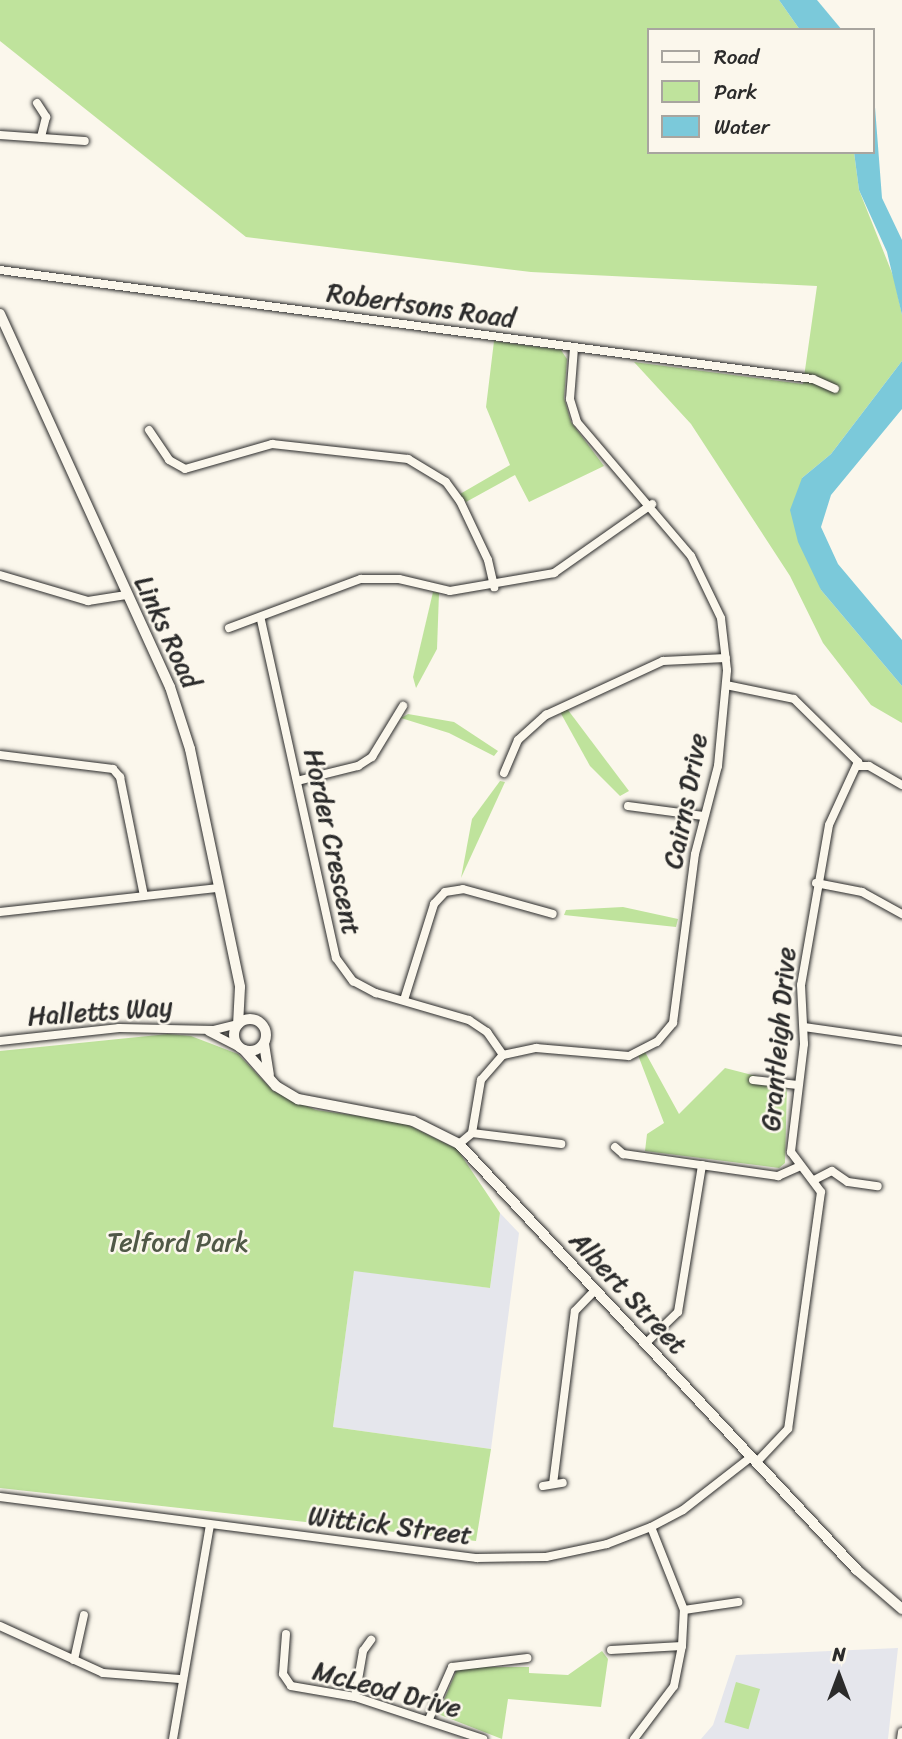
<!DOCTYPE html>
<style>
body{margin:0}
#map{position:relative;width:902px;height:1739px;overflow:hidden;background:#fbf7ec;font-family:Sriracha,sans-serif}
div>[style]{position:absolute}
[style*='--x']{left:calc(var(--x)*1px);top:calc(var(--y)*1px);width:calc(var(--w)*1px);rotate:calc(var(--a)*1deg)}
.built>*{inset:0;background:#e5e6ec}
.green>*{inset:0;background:#bfe39c;transform-origin:0 0}
.water>*{inset:0;background:#7bc9da}
.roads{filter:drop-shadow(0 0 2px #2b2b2b) drop-shadow(0 0 2px #2b2b2b)}
.street>*{height:8px;margin:-4px;padding:0 4px;transform-origin:4px;border-radius:4px;background:#fbf7ec}
.secondary>*{height:10px;margin:-5px;padding:0 5px;transform-origin:5px;border-radius:5px;background:#fbf7ec}
.secondary>.ring{margin:-5px;padding:0;box-sizing:content-box;background:none;border:10px solid #fbf7ec;border-radius:50%}
span{translate:-50% -50%;white-space:nowrap;text-align:center;line-height:1.15;-webkit-text-stroke:5px #fbf7ec;paint-order:stroke}
.street-label{font-size:26px;color:#2b2b2b}
.park-label{font-size:26px;color:#505947}
.legend{position:absolute;left:647px;top:28px;width:228px;height:126px;box-sizing:border-box;background:#fbf7ec;border:2px solid #a8a59f;margin:0;padding:9px 12px;list-style:none;font-size:21px;color:#2b2b2b}
.legend li{display:flex;align-items:center;gap:14px;height:35px}
.legend b{width:35px;border:2px solid #a8a59f}
.north{position:absolute;left:804px;top:1641px;width:70px;height:70px;-webkit-text-stroke:5px #fbf7ec;paint-order:stroke;rotate:0deg;font-size:19px;font-weight:700;line-height:28px;text-align:center;color:#2b2b2b}
.north::after{content:'';display:block;margin:auto;width:24px;height:32px;background:#2b2b2b;clip-path:polygon(50% 0,100% 100%,50% 72%,0 100%)}
</style>
<div id="map">
<div class="built">
<div style="clip-path:polygon(500px 1213px,519px 1233px,491px 1449px,333px 1427px,354px 1270px,490px 1288px)"></div>
<div style="clip-path:polygon(898px 1648px,888px 1739px,701px 1739px,713px 1725px,736px 1655px)"></div>
</div>
<div class="green">
<div style="clip-path:polygon(0 0,779px 0,800px 30px,648px 30px,648px 152px,854px 152px,859px 190px,894px 278px,902px 315px,902px 361px,831px 454px,802px 478px,821px 590px,902px 686px,902px 723px,871px 705px,823px 643px,790px 576px,691px 424px,634px 362px,803px 384px,817px 286px,531px 272px,246px 237px,0 41px)"></div>
<div style="clip-path:polygon(494px 341px,561px 350px,567px 359px,564px 398px,571px 422px,604px 466px,529px 502px,515px 475px,466px 502px,460px 494px,510px 465px,486px 407px)"></div>
<div style="clip-path:polygon(433px 592px,439px 593px,437px 649px,416px 688px,413px 677px)"></div>
<div style="clip-path:polygon(565px 706px,629px 791px,620px 796px,590px 766px,559px 710px)"></div>
<div style="clip-path:polygon(408px 714px,454px 722px,498px 751px,494px 756px,449px 733px,401px 718px)"></div>
<div style="clip-path:polygon(500px 781px,505px 782px,461px 878px,472px 819px)"></div>
<div style="clip-path:polygon(623px 907px,678px 919px,676px 927px,564px 915px,566px 910px)"></div>
<div style="clip-path:polygon(168px 1034px,191px 1036px,238px 1054px,273px 1091px,316px 1110px,402px 1122px,457px 1149px,500px 1213px,490px 1288px,354px 1271px,333px 1427px,491px 1449px,476px 1541px,0 1488px,0 1051px)"></div>
<div style="clip-path:polygon(645px 1052px,679px 1114px,725px 1068px,787px 1084px,785px 1163px,779px 1168px,645px 1151px,647px 1134px,664px 1123px,638px 1055px)"></div>
<div style="clip-path:polygon(602px 1651px,608px 1659px,601px 1707px,508px 1699px,502px 1739px,438px 1714px,458px 1667px,529px 1667px,529px 1673px,568px 1675px)"></div>
<div style="left:736px;top:1682px;width:25px;height:42px;rotate:16deg"></div>
</div>
<div class="water">
<div style="clip-path:polygon(779px 0,817px 0,842px 30px,800px 30px)"></div>
<div style="clip-path:polygon(872px 68px,882px 198px,902px 240px,902px 315px,887px 252px,859px 190px,854px 152px,872px 152px)"></div>
<div style="clip-path:polygon(902px 361px,902px 409px,831px 495px,821px 527px,838px 564px,902px 640px,902px 686px,821px 590px,798px 542px,790px 510px,802px 478px,831px 454px)"></div>
</div>
<div class="roads">
<div class="street">
<div style="--x:37;--y:103;--w:17;--a:57"></div>
<div style="--x:46;--y:117;--w:21;--a:104"></div>
<div style="--x:0;--y:135;--w:85;--a:4"></div>
<div style="--x:0;--y:270;--w:820;--a:7.64"></div>
<div style="--x:813;--y:379;--w:24;--a:24"></div>
<div style="--x:149;--y:430;--w:36;--a:56"></div>
<div style="--x:169;--y:460;--w:18;--a:29"></div>
<div style="--x:185;--y:469;--w:91;--a:-16"></div>
<div style="--x:272;--y:444;--w:137;--a:6.3"></div>
<div style="--x:408;--y:459;--w:44;--a:31.2"></div>
<div style="--x:446;--y:482;--w:24;--a:54"></div>
<div style="--x:460;--y:501;--w:65;--a:64.6"></div>
<div style="--x:488;--y:560;--w:28;--a:77"></div>
<div style="--x:0;--y:575;--w:92;--a:16.5"></div>
<div style="--x:88;--y:601;--w:37;--a:-9"></div>
<div style="--x:261;--y:620;--w:346;--a:77.5"></div>
<div style="--x:336;--y:958;--w:29;--a:54"></div>
<div style="--x:353;--y:981;--w:26;--a:28"></div>
<div style="--x:376;--y:993;--w:97;--a:16.2"></div>
<div style="--x:469;--y:1020;--w:22;--a:34"></div>
<div style="--x:487;--y:1032;--w:28;--a:55"></div>
<div style="--x:229;--y:628;--w:141;--a:-20.4"></div>
<div style="--x:361;--y:579;--w:38;--a:0"></div>
<div style="--x:399;--y:579;--w:52;--a:13.2"></div>
<div style="--x:450;--y:591;--w:106;--a:-9.8"></div>
<div style="--x:554;--y:573;--w:120;--a:-35.1"></div>
<div style="--x:726;--y:685;--w:69;--a:11.6"></div>
<div style="--x:794;--y:699;--w:90;--a:44.5"></div>
<div style="--x:858;--y:762;--w:69;--a:114.7"></div>
<div style="--x:829;--y:825;--w:162;--a:99.9"></div>
<div style="--x:801;--y:985;--w:59;--a:87.1"></div>
<div style="--x:804;--y:1044;--w:109;--a:96.9"></div>
<div style="--x:791;--y:1152;--w:50;--a:53.1"></div>
<div style="--x:821;--y:1192;--w:239;--a:97.9"></div>
<div style="--x:788;--y:1429;--w:47;--a:133.3"></div>
<div style="--x:0;--y:755;--w:114;--a:7.1"></div>
<div style="--x:113;--y:769;--w:11;--a:49"></div>
<div style="--x:120;--y:777;--w:121;--a:78.6"></div>
<div style="--x:858;--y:766;--w:11;--a:0"></div>
<div style="--x:869;--y:766;--w:38;--a:30"></div>
<div style="--x:504;--y:773;--w:36;--a:-67"></div>
<div style="--x:518;--y:740;--w:38;--a:-42"></div>
<div style="--x:546;--y:715;--w:129;--a:-24.8"></div>
<div style="--x:663;--y:661;--w:63;--a:-2.7"></div>
<div style="--x:297;--y:781;--w:63;--a:-13.8"></div>
<div style="--x:358;--y:766;--w:17;--a:-33"></div>
<div style="--x:372;--y:757;--w:60;--a:-58.7"></div>
<div style="--x:628;--y:806;--w:76;--a:7.6"></div>
<div style="--x:816;--y:883;--w:47;--a:11.1"></div>
<div style="--x:862;--y:892;--w:46;--a:28.8"></div>
<div style="--x:0;--y:912;--w:220;--a:-6.3"></div>
<div style="--x:404;--y:1000;--w:101;--a:-72.6"></div>
<div style="--x:434;--y:904;--w:16;--a:-47"></div>
<div style="--x:445;--y:892;--w:18;--a:-9"></div>
<div style="--x:463;--y:889;--w:93;--a:15.5"></div>
<div style="--x:804;--y:1027;--w:99;--a:8.1"></div>
<div style="--x:209;--y:1032;--w:33;--a:27"></div>
<div style="--x:0;--y:1041;--w:120;--a:-6.2"></div>
<div style="--x:119;--y:1028;--w:95;--a:1.2"></div>
<div style="--x:214;--y:1030;--w:25;--a:-14"></div>
<div style="--x:753;--y:1080;--w:45;--a:6.3"></div>
<div style="--x:472;--y:1133;--w:90;--a:7"></div>
<div style="--x:459;--y:1144;--w:17;--a:-40"></div>
<div style="--x:472;--y:1133;--w:54;--a:-80.4"></div>
<div style="--x:481;--y:1080;--w:33;--a:-49"></div>
<div style="--x:503;--y:1055;--w:34;--a:-12"></div>
<div style="--x:536;--y:1048;--w:93;--a:4.9"></div>
<div style="--x:629;--y:1056;--w:31;--a:-27"></div>
<div style="--x:657;--y:1042;--w:25;--a:-50"></div>
<div style="--x:673;--y:1023;--w:170;--a:-82.6"></div>
<div style="--x:695;--y:854;--w:91;--a:-75.4"></div>
<div style="--x:718;--y:766;--w:96;--a:-84.6"></div>
<div style="--x:727;--y:670;--w:52;--a:-96.6"></div>
<div style="--x:721;--y:618;--w:69;--a:-115.8"></div>
<div style="--x:691;--y:556;--w:176;--a:-130.4"></div>
<div style="--x:577;--y:422;--w:24;--a:-107"></div>
<div style="--x:570;--y:399;--w:51;--a:-85.5"></div>
<div style="--x:615;--y:1147;--w:11;--a:41"></div>
<div style="--x:623;--y:1154;--w:157;--a:8.1"></div>
<div style="--x:778;--y:1176;--w:24;--a:-24"></div>
<div style="--x:814;--y:1180;--w:20;--a:-27"></div>
<div style="--x:832;--y:1171;--w:19;--a:35"></div>
<div style="--x:848;--y:1182;--w:30;--a:8"></div>
<div style="--x:645;--y:1344;--w:46;--a:-44.1"></div>
<div style="--x:678;--y:1312;--w:149;--a:-80.7"></div>
<div style="--x:553;--y:1484;--w:174;--a:-82.8"></div>
<div style="--x:575;--y:1311;--w:29;--a:-46"></div>
<div style="--x:543;--y:1486;--w:20;--a:-9"></div>
<div style="--x:0;--y:1497;--w:481;--a:7.3"></div>
<div style="--x:477;--y:1558;--w:69;--a:-0.8"></div>
<div style="--x:546;--y:1557;--w:62;--a:-12"></div>
<div style="--x:607;--y:1544;--w:47;--a:-21.1"></div>
<div style="--x:651;--y:1527;--w:36;--a:-28"></div>
<div style="--x:683;--y:1510;--w:86;--a:-37.9"></div>
<div style="--x:684;--y:1610;--w:55;--a:-8.4"></div>
<div style="--x:0;--y:1626;--w:113;--a:24.5"></div>
<div style="--x:103;--y:1673;--w:77;--a:4.5"></div>
<div style="--x:286;--y:1634;--w:40;--a:94.3"></div>
<div style="--x:283;--y:1674;--w:14;--a:56"></div>
<div style="--x:291;--y:1686;--w:65;--a:9.8"></div>
<div style="--x:355;--y:1697;--w:135;--a:18.2"></div>
<div style="--x:611;--y:1650;--w:71;--a:-3.2"></div>
<div style="--x:74;--y:1660;--w:46;--a:-77.5"></div>
<div style="--x:355;--y:1697;--w:47;--a:-80.1"></div>
<div style="--x:363;--y:1651;--w:14;--a:-54"></div>
<div style="--x:429;--y:1719;--w:57;--a:-66.1"></div>
<div style="--x:452;--y:1667;--w:76;--a:-6.8"></div>
<div style="--x:173;--y:1739;--w:217;--a:-80.2"></div>
<div style="--x:634;--y:1739;--w:66;--a:-53"></div>
<div style="--x:674;--y:1686;--w:41;--a:-78.7"></div>
<div style="--x:682;--y:1646;--w:36;--a:-87"></div>
<div style="--x:684;--y:1610;--w:89;--a:-111.7"></div>
<div style="--x:901;--y:1739;--w:7;--a:-82"></div>
</div>
<div class="secondary">
<div style="--x:0;--y:314;--w:410;--a:65.5"></div>
<div style="--x:170;--y:687;--w:65;--a:72.1"></div>
<div style="--x:190;--y:749;--w:243;--a:78.1"></div>
<div style="--x:240;--y:987;--w:37;--a:93"></div>
<div class="ring" style="left:234px;top:1019px;width:22px;height:22px"></div>
<div style="--x:264;--y:1044;--w:31;--a:81"></div>
<div style="--x:244;--y:1050;--w:48;--a:48.4"></div>
<div style="--x:276;--y:1086;--w:26;--a:31"></div>
<div style="--x:298;--y:1099;--w:117;--a:10.8"></div>
<div style="--x:413;--y:1121;--w:51;--a:26.6"></div>
<div style="--x:459;--y:1144;--w:583;--a:46.95"></div>
<div style="--x:857;--y:1570;--w:60;--a:40.9"></div>
</div>
</div>
<div class="street-label">
<span style="left:421px;top:306px;rotate:8deg">Robertsons Road</span>
<span style="left:167px;top:632px;rotate:65deg">Links Road</span>
<span style="left:686px;top:801px;rotate:-79deg">Cairns Drive</span>
<span style="left:332px;top:842px;rotate:78deg">Horder Crescent</span>
<span style="left:100px;top:1012px;rotate:-4deg">Halletts Way</span>
<span style="left:779px;top:1039px;rotate:-85deg">Grantleigh Drive</span>
<span style="left:628px;top:1293px;rotate:47deg">Albert Street</span>
<span style="left:390px;top:1526px;rotate:7deg">Wittick Street</span>
<span style="left:387px;top:1690px;rotate:15deg">McLeod Drive</span>
</div>
<div class="park-label">
<span style="left:178px;top:1243px">Telford Park</span>
</div>
<ul class="legend">
<li><b style="height:9px;background:#fbf7ec"></b>Road</li>
<li><b style="height:19px;background:#bfe39c"></b>Park</li>
<li><b style="height:19px;background:#7bc9da"></b>Water</li>
</ul>
<div class="north">N</div>
</div>
